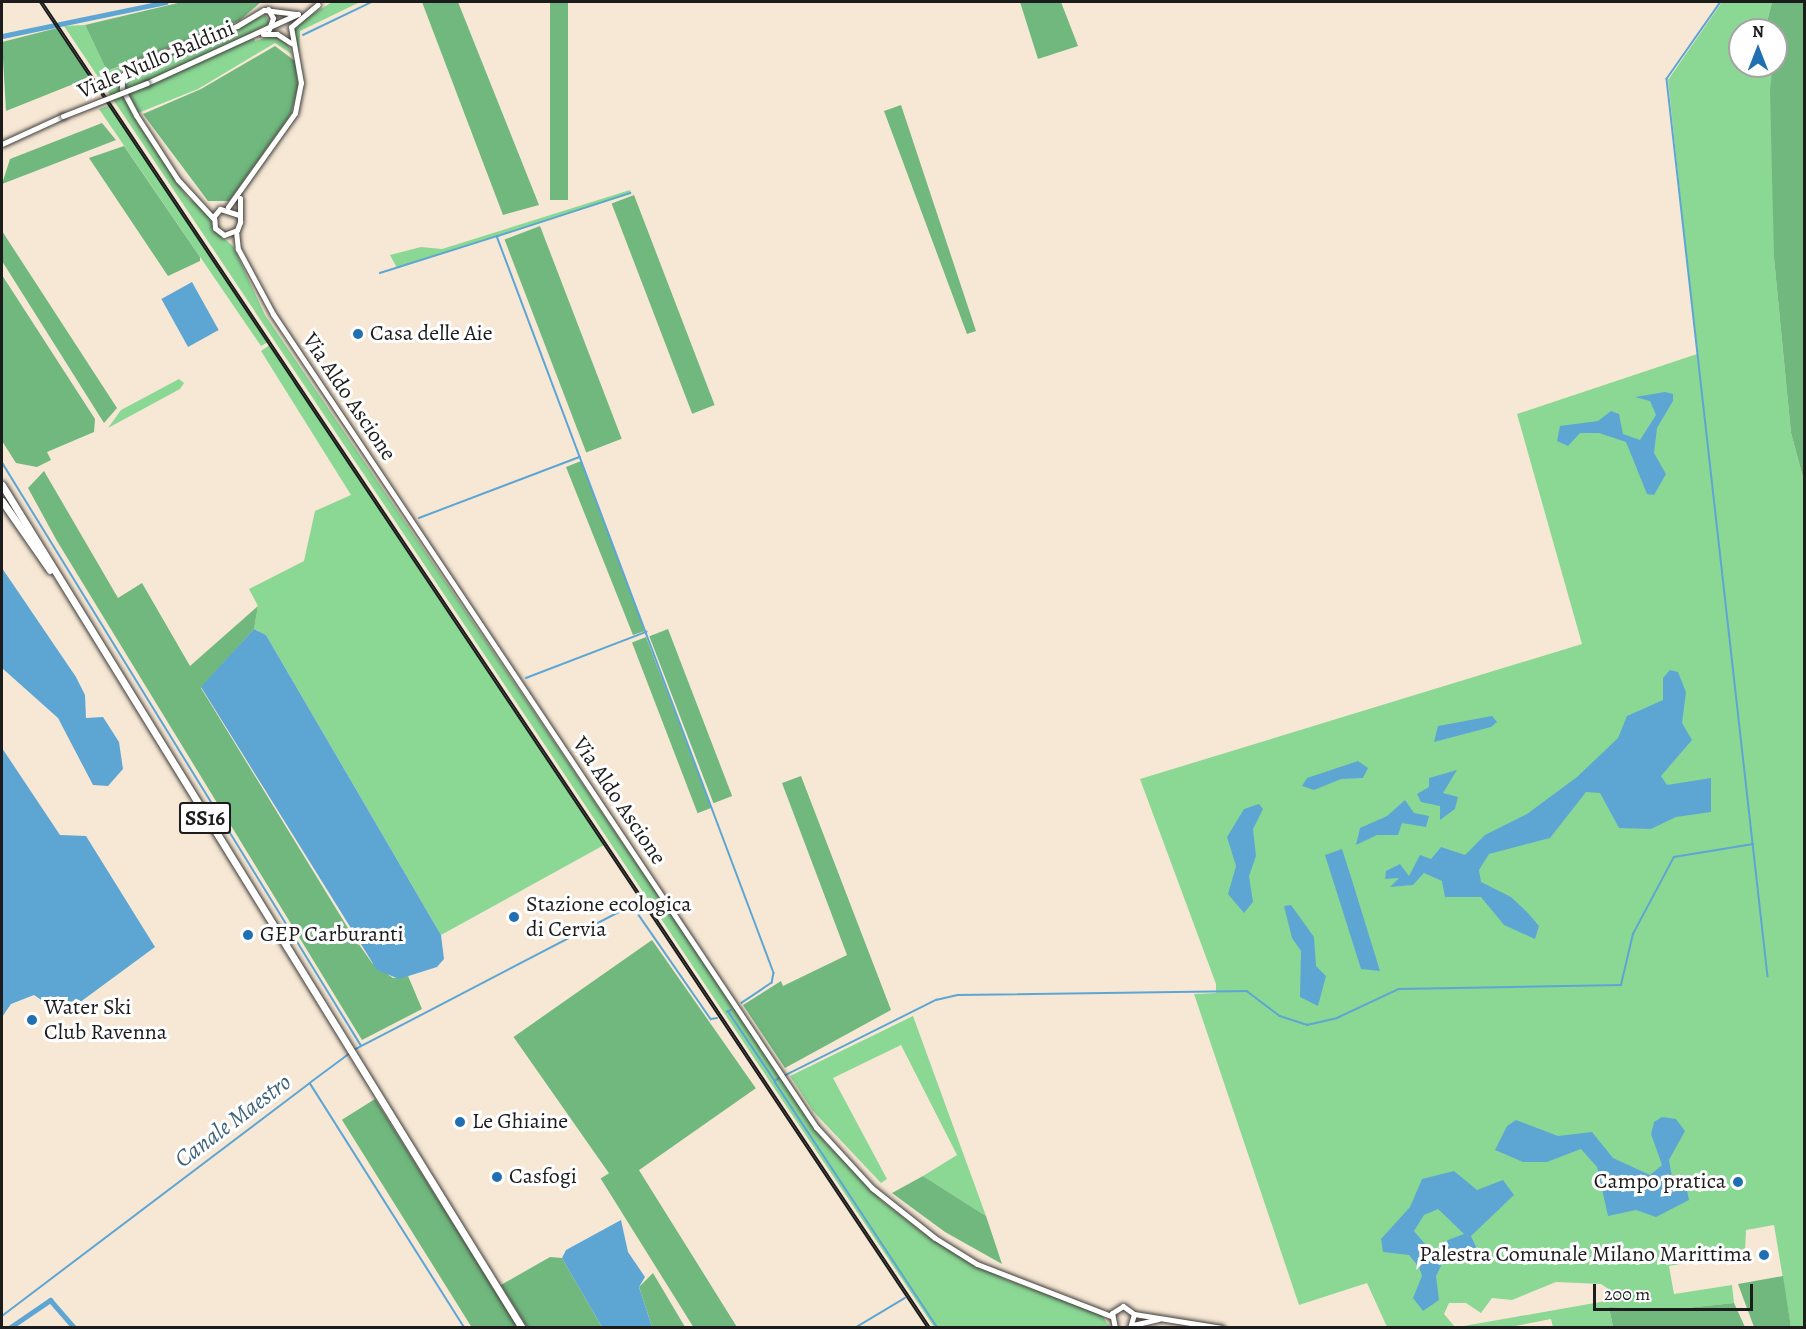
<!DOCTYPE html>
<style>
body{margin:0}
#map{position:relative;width:1806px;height:1329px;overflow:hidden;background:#f7e8d5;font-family:Alegreya,serif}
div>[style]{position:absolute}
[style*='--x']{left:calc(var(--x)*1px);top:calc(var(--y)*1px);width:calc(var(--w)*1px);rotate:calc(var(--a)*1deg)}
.green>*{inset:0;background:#8bd895}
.forest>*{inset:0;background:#70b87e;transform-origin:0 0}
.water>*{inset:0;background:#5da6d4;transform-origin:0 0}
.stream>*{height:1.5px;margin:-0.75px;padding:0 0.75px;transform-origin:0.75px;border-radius:0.75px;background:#5da6d4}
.canal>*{height:5px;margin:-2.5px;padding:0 2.5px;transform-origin:2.5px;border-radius:2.5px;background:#5da6d4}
.roads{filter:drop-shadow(0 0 2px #3d3b38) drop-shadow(0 0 2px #3d3b38)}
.tertiary>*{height:5px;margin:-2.5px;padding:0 2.5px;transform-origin:2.5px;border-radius:2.5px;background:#fff}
.primary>*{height:7px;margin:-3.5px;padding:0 3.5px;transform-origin:3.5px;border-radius:3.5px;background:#fff}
.rail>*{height:4px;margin-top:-2px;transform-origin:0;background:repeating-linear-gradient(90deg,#fff 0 4.5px,#1c1c1c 0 9px);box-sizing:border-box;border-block:2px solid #1c1c1c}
.bridges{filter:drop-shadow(0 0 2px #3d3b38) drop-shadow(0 0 2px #3d3b38)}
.tertiary-bridge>*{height:5px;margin:-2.5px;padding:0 2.5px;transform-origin:2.5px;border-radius:2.5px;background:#fff}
.dots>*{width:16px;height:16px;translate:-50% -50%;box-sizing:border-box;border:3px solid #fff;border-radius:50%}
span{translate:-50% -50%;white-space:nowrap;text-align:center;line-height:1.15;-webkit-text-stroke:6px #fff;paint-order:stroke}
.shield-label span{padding:2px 4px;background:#fff;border:2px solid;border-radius:4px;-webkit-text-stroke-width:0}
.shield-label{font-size:21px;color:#1c1c1c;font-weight:700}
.street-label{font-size:22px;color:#1c1c1c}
.poi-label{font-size:22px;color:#1c1c1c}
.left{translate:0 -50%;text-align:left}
.right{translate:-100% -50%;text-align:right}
.water-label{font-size:24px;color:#3c6178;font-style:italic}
.frame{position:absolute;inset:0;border:3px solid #1c1c1c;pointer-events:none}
.north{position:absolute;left:1728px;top:18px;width:60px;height:60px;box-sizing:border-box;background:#fff;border:2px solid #a4a4a4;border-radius:50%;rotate:0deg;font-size:16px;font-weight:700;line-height:24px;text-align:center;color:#1c1c1c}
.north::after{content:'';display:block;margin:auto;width:21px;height:27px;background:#1f6fb2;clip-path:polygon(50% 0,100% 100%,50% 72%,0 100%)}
.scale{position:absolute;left:1593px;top:1284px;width:160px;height:27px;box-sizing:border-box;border:3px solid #1c1c1c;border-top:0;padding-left:8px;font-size:18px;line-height:21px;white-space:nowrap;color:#1c1c1c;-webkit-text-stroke:4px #fff;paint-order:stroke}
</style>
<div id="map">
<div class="green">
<div style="clip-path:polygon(332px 2px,360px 2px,300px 31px,299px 53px,292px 37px,294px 26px)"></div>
<div style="clip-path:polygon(1722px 2px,1772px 2px,1765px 30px,1740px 30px,1740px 66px,1773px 67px,1774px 258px,1791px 433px,1804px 481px,1804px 1327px,1791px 1327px,1774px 1225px,1746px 1230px,1745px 1252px,1669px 1266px,1674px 1294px,1732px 1285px,1734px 1303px,1667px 1310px,1609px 1307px,1613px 1327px,1553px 1327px,1551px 1319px,1510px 1327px,1458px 1327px,1606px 1301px,1610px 1290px,1601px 1284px,1556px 1282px,1512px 1300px,1492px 1298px,1481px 1313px,1466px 1303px,1449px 1303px,1444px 1314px,1455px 1327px,1387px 1327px,1367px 1283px,1299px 1305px,1194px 994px,1216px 993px,1216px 984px,1140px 779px,1582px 644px,1517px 414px,1697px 354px,1668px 80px)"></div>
<div style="clip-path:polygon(265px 15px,270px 23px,251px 33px,255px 41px,274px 35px,288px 45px,293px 55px,275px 43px,198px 89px,138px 113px,125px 86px,133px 68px)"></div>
<div style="clip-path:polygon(85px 25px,107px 71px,134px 62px,121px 71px,118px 81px,138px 124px,188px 198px,206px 210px,215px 231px,233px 246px,265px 315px,825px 1142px,882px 1201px,933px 1240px,1007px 1280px,1100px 1313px,1110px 1327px,934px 1327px,64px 26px)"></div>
<div style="clip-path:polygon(110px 105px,239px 297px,270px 341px,261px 346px,99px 109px)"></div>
<div style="clip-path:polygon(630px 190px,631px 194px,397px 268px,390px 255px,421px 247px,442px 249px)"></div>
<div style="clip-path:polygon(271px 344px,604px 845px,441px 935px,266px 635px,254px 629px,258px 606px,249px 589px,304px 561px,315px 511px,351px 495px,261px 351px)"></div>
<div style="clip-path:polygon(179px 379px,184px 383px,180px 389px,108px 428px,121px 410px)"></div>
<div style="clip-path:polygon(913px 1016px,986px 1216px,923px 1176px,957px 1155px,901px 1045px,833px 1078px,887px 1179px,881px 1183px,813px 1111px,790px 1076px)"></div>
</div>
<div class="forest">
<div style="clip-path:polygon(182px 2px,261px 2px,239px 21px,107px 71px,85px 25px)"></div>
<div style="clip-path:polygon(422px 2px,458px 2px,539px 205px,503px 215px)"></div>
<div style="left:550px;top:2px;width:18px;height:198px"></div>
<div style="clip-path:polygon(1020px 2px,1061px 2px,1078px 46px,1038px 59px)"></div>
<div style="clip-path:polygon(1772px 2px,1804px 2px,1804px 481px,1791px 433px,1774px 258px,1770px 91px,1776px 30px,1765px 30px)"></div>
<div style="clip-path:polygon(57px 28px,91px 77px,6px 111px,2px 42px)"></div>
<div style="clip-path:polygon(275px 46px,295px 61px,298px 86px,291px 114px,229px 201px,208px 201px,143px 114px,201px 89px)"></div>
<div style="clip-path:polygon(901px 105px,976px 331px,967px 334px,884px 111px)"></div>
<div style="clip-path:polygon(102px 123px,116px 140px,2px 184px,10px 159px)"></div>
<div style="clip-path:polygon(124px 146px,200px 257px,200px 261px,168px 276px,89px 158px)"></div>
<div style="left:634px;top:195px;width:225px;height:24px;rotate:69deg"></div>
<div style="left:540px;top:226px;width:228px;height:38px;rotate:69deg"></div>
<div style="clip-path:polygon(2px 231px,117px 408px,104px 423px,2px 261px)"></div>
<div style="clip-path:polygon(2px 275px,95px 419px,94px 432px,47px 452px,51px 460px,37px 467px,16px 463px,2px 441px)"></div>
<div style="clip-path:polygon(581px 461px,645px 631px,633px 635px,566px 467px)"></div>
<div style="clip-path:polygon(44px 471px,118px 598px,142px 583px,190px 666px,258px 606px,254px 629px,201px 688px,351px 933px,372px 963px,393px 978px,408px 976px,422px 1009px,362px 1040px,57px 541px,28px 488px)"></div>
<div style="left:668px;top:629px;width:179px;height:20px;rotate:69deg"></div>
<div style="left:646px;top:637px;width:183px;height:15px;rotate:69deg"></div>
<div style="clip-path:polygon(801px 776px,891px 1010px,785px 1068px,743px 1005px,781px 981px,783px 986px,847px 955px,782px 783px)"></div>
<div style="left:652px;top:940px;width:181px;height:169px;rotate:55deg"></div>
<div style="left:375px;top:1099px;width:268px;height:39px;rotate:58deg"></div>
<div style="left:632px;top:1159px;width:198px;height:37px;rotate:58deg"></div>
<div style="clip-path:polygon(923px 1176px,986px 1216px,1002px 1264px,945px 1232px,892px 1193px)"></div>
<div style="clip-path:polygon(550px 1257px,562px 1258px,602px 1327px,527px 1327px,501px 1285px)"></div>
<div style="clip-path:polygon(653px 1273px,685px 1327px,652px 1327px,639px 1287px)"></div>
<div style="clip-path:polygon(1783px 1276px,1791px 1327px,1754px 1327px,1738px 1284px)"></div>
<div style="clip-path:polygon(1734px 1303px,1745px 1327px,1613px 1327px,1609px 1307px,1667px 1310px)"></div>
</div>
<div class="water">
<div style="left:192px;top:282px;width:55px;height:35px;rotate:61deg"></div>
<div style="clip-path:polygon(1665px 392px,1673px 394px,1673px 401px,1657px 428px,1654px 453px,1666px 474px,1654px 495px,1647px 494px,1626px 442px,1599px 433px,1580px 433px,1568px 446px,1557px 441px,1560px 426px,1598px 421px,1611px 411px,1619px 414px,1623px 434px,1640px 440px,1656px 415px,1650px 401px,1635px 397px)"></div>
<div style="clip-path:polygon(2px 568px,76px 677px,85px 695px,86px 718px,103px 717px,119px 742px,123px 769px,108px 786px,93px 785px,58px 718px,2px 668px)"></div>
<div style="clip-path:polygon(254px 629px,266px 635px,441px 935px,444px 959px,437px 967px,399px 979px,377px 970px,201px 687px)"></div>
<div style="clip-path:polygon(1670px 670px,1678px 672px,1686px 692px,1682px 723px,1692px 740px,1661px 776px,1667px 785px,1711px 778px,1711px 812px,1676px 817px,1651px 829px,1619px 828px,1600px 793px,1586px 792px,1550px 838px,1489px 854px,1479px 870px,1481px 882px,1511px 897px,1528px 913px,1539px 926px,1535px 939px,1504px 925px,1481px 897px,1445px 897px,1442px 881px,1424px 873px,1413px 885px,1390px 887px,1399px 878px,1385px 879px,1386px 871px,1400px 864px,1409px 876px,1420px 855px,1431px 859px,1441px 847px,1465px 855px,1485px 835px,1527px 814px,1577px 777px,1618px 738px,1627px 716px,1663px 700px,1663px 678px)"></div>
<div style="clip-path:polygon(1492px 716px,1497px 722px,1491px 727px,1434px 742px,1438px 726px)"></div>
<div style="clip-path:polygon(2px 748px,60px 835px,86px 836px,155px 947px,68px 1011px,56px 1010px,34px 995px,11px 1004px,2px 1017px)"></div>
<div style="clip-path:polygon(1358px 761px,1368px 768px,1363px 778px,1341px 779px,1314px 790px,1302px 786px,1307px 778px)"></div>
<div style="clip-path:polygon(1457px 770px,1443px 793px,1458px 797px,1455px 809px,1440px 820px,1440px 806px,1421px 802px,1417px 794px,1429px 787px,1429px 778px)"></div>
<div style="clip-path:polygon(1405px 800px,1414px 813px,1429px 816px,1426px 827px,1402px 823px,1398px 835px,1377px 835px,1356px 845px,1360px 828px,1387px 816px)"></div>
<div style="clip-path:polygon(1259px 804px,1263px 809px,1253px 829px,1256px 856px,1249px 876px,1253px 902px,1244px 913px,1228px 894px,1236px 866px,1227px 837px,1244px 809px)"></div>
<div style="clip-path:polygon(1342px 849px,1351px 877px,1380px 971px,1361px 969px,1325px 855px)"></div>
<div style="clip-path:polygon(1291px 905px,1314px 937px,1316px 966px,1326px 976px,1318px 1006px,1300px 997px,1301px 951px,1292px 938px,1284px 906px)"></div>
<div style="clip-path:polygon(1662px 1117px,1676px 1119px,1685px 1131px,1669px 1160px,1672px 1177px,1687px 1190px,1689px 1200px,1656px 1217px,1636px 1210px,1608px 1216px,1597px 1167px,1581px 1149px,1547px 1162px,1523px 1162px,1495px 1150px,1507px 1126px,1516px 1120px,1558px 1136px,1592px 1132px,1613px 1158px,1650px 1175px,1662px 1165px,1651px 1134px,1654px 1122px)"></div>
<div style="clip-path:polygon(evenodd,1454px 1171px,1477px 1190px,1503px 1180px,1514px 1195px,1471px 1236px,1478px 1251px,1473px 1259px,1442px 1264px,1436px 1276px,1439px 1300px,1423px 1311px,1413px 1298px,1422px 1276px,1419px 1267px,1409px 1255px,1383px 1252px,1381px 1239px,1410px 1207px,1422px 1179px,1454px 1171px,1438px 1209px,1464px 1234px,1448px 1240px,1436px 1257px,1414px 1231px,1424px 1215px,1438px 1209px)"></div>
<div style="clip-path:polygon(621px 1220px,628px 1252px,645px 1277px,639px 1287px,652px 1327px,602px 1327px,562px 1258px,566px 1250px)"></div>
</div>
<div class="stream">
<div style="--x:1721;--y:2;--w:94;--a:125"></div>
<div style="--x:1667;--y:79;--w:903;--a:83.58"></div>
<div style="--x:303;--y:35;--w:76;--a:-25.6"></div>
<div style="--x:2;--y:161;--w:5;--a:90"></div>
<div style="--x:498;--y:236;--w:139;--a:-18"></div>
<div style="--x:380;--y:273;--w:123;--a:-17.5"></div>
<div style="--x:497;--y:236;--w:787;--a:69.4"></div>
<div style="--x:774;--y:973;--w:10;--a:101"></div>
<div style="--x:772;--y:983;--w:36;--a:146"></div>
<div style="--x:2;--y:462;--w:685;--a:58.38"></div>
<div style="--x:419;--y:518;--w:172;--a:-20.8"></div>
<div style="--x:526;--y:678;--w:129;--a:-21"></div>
<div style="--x:728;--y:1011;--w:84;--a:56.1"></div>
<div style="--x:775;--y:1081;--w:5;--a:-37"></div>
<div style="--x:727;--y:1012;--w:4;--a:-27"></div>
<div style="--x:354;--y:1050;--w:314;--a:-27.5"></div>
<div style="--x:632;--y:905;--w:139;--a:55.3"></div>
<div style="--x:711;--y:1019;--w:6;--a:-9"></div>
<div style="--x:784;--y:1076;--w:170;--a:-26.6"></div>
<div style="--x:936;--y:1000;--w:23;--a:-13"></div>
<div style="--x:958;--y:995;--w:289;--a:-0.8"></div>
<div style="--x:1247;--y:991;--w:41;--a:37.1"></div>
<div style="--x:1280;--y:1016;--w:28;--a:18"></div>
<div style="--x:1307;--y:1025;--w:31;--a:-13"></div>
<div style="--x:1337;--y:1018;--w:68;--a:-25.1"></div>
<div style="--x:1399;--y:989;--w:222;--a:-1"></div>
<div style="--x:1621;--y:985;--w:52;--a:-76.8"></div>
<div style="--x:1633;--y:934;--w:87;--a:-62"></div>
<div style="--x:1674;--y:857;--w:80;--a:-9.3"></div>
<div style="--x:311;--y:1082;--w:49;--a:-36.6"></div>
<div style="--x:775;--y:1082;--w:295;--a:56.5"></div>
<div style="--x:2;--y:1316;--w:386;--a:-37.1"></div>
<div style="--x:310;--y:1083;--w:290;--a:57.7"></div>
<div style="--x:855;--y:1328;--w:58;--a:-31"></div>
</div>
<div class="canal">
<div style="--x:2;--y:36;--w:167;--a:-11.7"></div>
<div style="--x:9;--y:1328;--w:50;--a:-34.3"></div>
<div style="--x:50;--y:1300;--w:37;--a:49"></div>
</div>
<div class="roads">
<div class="tertiary">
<div style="--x:268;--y:9;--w:10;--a:61"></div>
<div style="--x:273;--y:18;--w:12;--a:110"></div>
<div style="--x:263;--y:34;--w:14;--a:0"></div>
<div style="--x:277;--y:34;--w:17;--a:33"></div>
<div style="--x:147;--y:83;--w:166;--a:-24.6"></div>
<div style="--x:2;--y:144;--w:67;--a:-24.7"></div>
<div style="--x:228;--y:207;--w:115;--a:-54.5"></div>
<div style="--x:295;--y:113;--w:31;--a:-79"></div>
<div style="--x:301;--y:83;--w:57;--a:-100.1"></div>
<div style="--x:291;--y:27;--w:35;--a:-40"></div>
<div style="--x:239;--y:215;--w:20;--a:-162"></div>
<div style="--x:220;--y:209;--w:9;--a:131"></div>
<div style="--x:214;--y:216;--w:12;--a:85"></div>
<div style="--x:215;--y:228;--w:11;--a:38"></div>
<div style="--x:224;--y:235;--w:14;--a:-21"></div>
<div style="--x:237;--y:230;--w:9;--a:-69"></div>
<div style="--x:240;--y:222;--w:24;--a:-90"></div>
<div style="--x:213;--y:218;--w:52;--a:-132.6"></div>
<div style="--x:178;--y:180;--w:77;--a:-122.9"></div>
<div style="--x:136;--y:115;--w:30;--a:-118"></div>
<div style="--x:122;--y:89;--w:13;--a:-90"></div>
<div style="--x:122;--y:76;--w:18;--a:-41"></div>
<div style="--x:136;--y:64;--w:108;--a:-20.6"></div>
<div style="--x:237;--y:26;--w:31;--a:-31"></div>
<div style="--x:264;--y:10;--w:34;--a:7"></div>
<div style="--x:236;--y:231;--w:18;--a:84"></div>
<div style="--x:238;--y:249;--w:74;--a:61.7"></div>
<div style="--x:273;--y:314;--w:978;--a:56.26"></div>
<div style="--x:816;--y:1127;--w:83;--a:47.4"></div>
<div style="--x:872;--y:1188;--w:80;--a:38.4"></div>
<div style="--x:935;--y:1238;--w:49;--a:31.8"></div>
<div style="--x:977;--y:1264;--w:144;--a:21.2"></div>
<div style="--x:1134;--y:1314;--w:89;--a:9"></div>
<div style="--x:1133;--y:1325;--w:26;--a:-13"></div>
<div style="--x:1115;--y:1328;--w:15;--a:-101"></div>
<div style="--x:1112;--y:1313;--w:13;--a:-32"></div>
<div style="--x:1123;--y:1306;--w:14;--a:36"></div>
<div style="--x:1134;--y:1314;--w:15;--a:106"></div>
</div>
<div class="primary">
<div style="--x:2;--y:485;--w:990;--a:58.33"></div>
<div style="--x:2;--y:501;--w:84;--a:55.2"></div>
</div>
</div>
<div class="rail">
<div style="--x:41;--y:2;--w:1596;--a:56.19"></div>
</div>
<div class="bridges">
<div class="tertiary-bridge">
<div style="--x:63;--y:116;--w:90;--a:-21.4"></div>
</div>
</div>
<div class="dots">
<div style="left:358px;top:334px;background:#1f6fb2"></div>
<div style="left:514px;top:917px;background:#1f6fb2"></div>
<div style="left:248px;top:935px;background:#1f6fb2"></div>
<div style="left:32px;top:1020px;background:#1f6fb2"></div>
<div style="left:460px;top:1122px;background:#1f6fb2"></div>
<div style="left:497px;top:1177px;background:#1f6fb2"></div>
<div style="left:1738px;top:1182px;background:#1f6fb2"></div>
<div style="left:1764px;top:1255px;background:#1f6fb2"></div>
</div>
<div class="shield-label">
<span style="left:205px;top:818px">SS16</span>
</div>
<div class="street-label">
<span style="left:156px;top:60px;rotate:-23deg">Viale Nullo Baldini</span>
<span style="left:349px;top:397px;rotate:56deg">Via Aldo Ascione</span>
<span style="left:619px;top:801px;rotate:56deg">Via Aldo Ascione</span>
</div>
<div class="poi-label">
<span class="left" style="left:370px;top:334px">Casa delle Aie</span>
<span class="left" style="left:526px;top:917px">Stazione ecologica<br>di Cervia</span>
<span class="left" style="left:260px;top:935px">GEP Carburanti</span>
<span class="left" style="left:44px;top:1020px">Water Ski<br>Club Ravenna</span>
<span class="left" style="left:472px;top:1122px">Le Ghiaine</span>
<span class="left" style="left:509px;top:1177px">Casfogi</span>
<span class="right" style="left:1726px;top:1182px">Campo pratica</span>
<span class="right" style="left:1752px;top:1255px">Palestra Comunale Milano Marittima</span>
</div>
<div class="water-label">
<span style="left:233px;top:1121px;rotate:-37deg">Canale Maestro</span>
</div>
<div class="frame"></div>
<div class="north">N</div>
<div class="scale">200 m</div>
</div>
